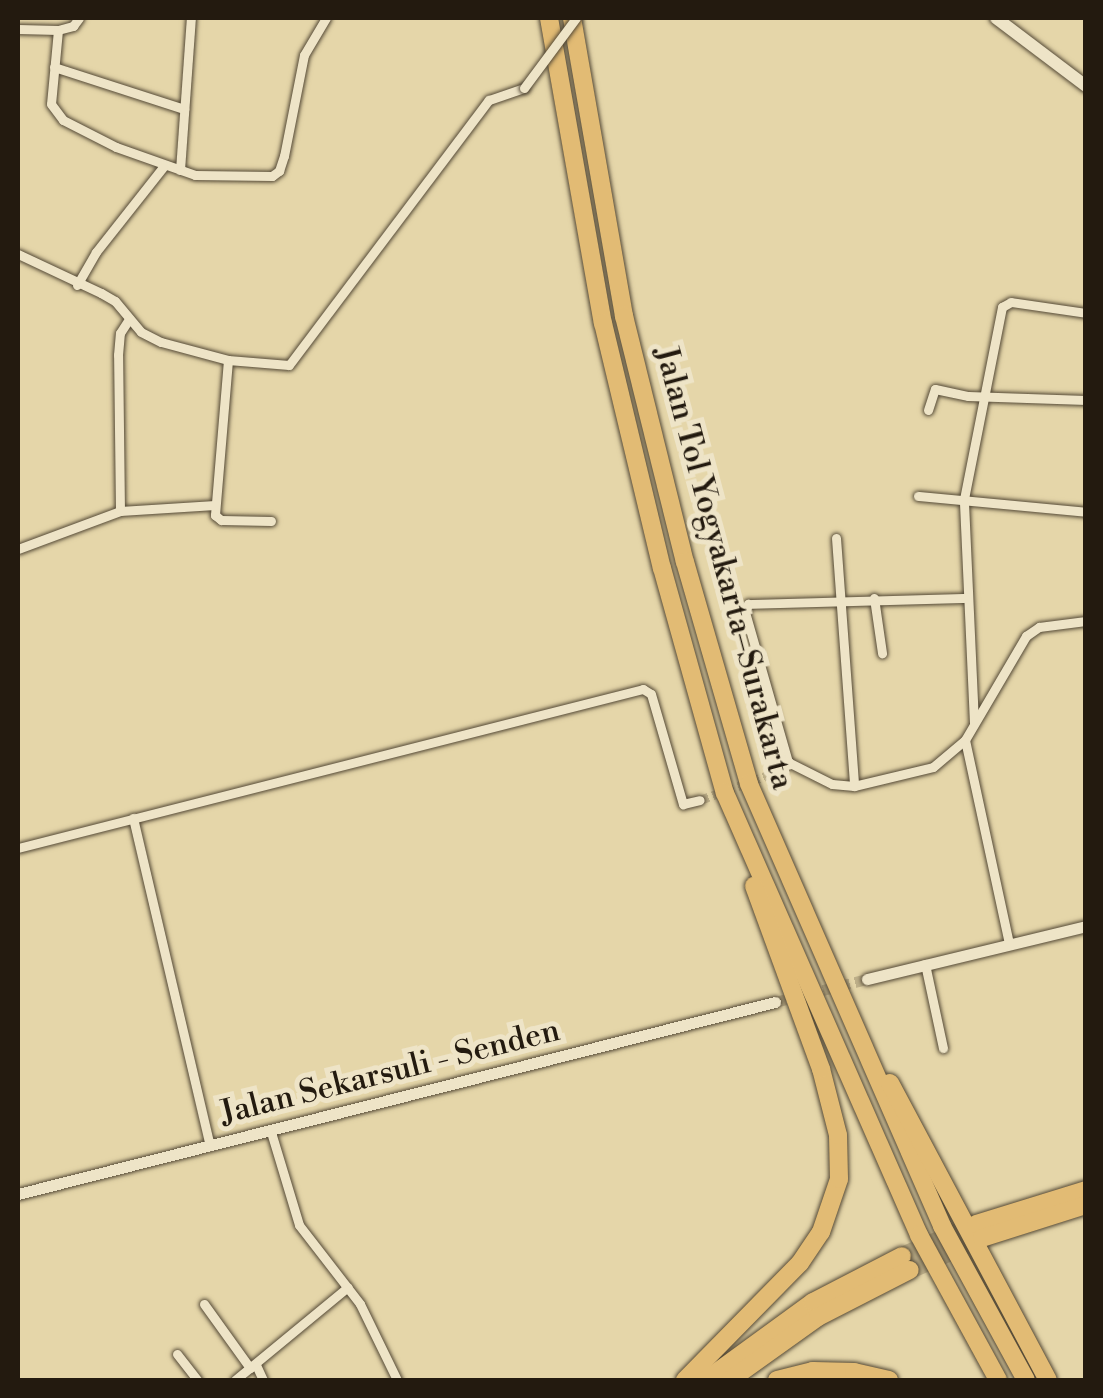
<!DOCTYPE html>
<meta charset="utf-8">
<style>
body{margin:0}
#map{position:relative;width:1103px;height:1398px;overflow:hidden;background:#e5d6a9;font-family:"Libre Bodoni",serif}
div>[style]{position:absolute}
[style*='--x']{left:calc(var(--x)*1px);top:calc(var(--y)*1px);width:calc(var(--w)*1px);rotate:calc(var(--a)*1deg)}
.minor-tunnel>*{height:9px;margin-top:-4.5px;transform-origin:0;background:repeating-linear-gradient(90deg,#beb08a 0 9px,transparent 0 13.5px)}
.tertiary-tunnel>*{height:11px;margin-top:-5.5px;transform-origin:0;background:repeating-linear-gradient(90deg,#beb08a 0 11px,transparent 0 16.5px)}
.motorway-tunnel>*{height:18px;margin-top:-9px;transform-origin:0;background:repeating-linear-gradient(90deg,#beb08a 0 18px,transparent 0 27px)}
.roads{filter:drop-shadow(0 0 2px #544936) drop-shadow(0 0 2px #544936)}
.minor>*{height:9px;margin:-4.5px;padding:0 4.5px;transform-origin:4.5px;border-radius:4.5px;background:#eee4c7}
.tertiary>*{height:11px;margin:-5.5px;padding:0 5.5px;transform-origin:5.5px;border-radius:5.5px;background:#eee4c7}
.secondary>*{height:12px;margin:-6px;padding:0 6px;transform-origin:6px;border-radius:6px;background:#eee4c7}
.motorway>*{height:18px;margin:-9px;padding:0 9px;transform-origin:9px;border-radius:9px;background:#e2bb74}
.bridges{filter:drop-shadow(0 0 2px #544936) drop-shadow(0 0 2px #544936)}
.minor-bridge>*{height:9px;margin:-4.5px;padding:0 4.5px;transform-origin:4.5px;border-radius:4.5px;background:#eee4c7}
span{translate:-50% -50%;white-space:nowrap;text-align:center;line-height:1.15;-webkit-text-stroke:10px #eee4c7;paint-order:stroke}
.street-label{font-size:32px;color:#231a0f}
.frame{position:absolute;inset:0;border:20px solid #231a0f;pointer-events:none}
</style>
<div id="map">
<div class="minor-tunnel">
<div style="--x:700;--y:800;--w:81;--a:-20.2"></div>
</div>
<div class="tertiary-tunnel">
<div style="--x:775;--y:1002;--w:95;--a:-14"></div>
</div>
<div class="motorway-tunnel">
<div style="--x:902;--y:1256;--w:81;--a:-23.4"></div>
<div style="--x:910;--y:1270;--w:79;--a:-24"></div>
</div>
<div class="roads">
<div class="minor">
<div style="--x:18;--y:29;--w:40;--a:1.4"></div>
<div style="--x:58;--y:30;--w:16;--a:-15"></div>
<div style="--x:73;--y:26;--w:10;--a:-53"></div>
<div style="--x:58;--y:30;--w:74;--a:95.4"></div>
<div style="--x:51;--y:104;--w:20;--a:53"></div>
<div style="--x:63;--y:120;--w:59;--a:27"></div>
<div style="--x:116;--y:147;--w:84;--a:19.5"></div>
<div style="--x:195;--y:175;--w:77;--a:0.7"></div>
<div style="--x:272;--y:176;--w:9;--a:-36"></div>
<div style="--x:279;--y:171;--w:16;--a:-72"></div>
<div style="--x:284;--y:156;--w:103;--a:-78.8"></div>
<div style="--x:304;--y:55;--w:43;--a:-59.3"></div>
<div style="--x:54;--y:67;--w:137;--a:17.9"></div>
<div style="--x:180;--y:170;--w:152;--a:-85.9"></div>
<div style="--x:18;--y:254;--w:92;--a:25.2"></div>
<div style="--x:101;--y:293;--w:16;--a:30"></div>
<div style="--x:115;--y:301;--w:40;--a:50"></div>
<div style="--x:141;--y:332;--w:22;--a:27"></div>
<div style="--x:161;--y:342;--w:69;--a:15"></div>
<div style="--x:228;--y:360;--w:61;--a:4.7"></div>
<div style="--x:289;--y:365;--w:332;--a:-53"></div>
<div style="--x:489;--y:100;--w:37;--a:-19"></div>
<div style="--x:77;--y:285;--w:38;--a:-60"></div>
<div style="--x:96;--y:252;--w:110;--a:-51.7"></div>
<div style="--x:228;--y:360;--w:156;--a:94.8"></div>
<div style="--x:215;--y:515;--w:8;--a:40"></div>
<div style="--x:221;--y:520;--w:50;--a:1.1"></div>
<div style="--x:928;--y:410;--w:22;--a:-72"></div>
<div style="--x:935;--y:389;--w:34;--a:12"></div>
<div style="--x:968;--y:396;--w:118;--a:1.9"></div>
<div style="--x:918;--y:496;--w:169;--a:5.4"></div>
<div style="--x:120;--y:511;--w:156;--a:-90.7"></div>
<div style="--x:118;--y:355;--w:22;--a:-85"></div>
<div style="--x:120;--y:333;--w:17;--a:-57"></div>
<div style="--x:836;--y:538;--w:249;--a:85.8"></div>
<div style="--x:18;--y:549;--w:109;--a:-20.4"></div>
<div style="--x:120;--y:511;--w:95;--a:-3.6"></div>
<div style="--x:874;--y:598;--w:56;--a:81.7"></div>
<div style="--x:974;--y:723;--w:224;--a:-92.6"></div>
<div style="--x:964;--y:499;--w:196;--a:-78.8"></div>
<div style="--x:1002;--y:307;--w:10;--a:-29"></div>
<div style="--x:1011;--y:302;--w:76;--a:8.3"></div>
<div style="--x:965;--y:740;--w:209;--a:77.8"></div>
<div style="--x:788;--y:762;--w:156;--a:-106"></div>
<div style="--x:745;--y:612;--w:9;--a:-69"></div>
<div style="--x:748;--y:604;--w:219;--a:-1.6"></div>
<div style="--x:776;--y:772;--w:16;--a:-40"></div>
<div style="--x:788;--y:762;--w:49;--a:26.6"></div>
<div style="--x:832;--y:784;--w:22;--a:5"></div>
<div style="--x:854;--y:786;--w:81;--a:-13.5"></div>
<div style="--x:933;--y:767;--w:42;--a:-40.2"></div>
<div style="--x:965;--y:740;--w:121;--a:-59.6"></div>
<div style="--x:1026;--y:636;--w:16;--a:-35"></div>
<div style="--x:1039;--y:627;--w:47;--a:-7.3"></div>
<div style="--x:133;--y:818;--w:337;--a:76.8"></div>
<div style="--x:18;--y:848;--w:645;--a:-14.27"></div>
<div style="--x:643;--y:689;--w:9;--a:32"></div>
<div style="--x:651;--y:694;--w:115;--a:73.8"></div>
<div style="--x:683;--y:804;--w:17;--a:-13"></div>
<div style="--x:925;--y:964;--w:86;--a:77.9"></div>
<div style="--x:271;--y:1132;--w:97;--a:73.2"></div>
<div style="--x:299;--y:1225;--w:100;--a:52.3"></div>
<div style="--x:360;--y:1304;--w:85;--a:64"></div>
<div style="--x:204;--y:1304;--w:79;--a:54.3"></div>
<div style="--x:177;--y:1354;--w:33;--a:52"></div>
<div style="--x:256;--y:1365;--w:17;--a:65"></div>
<div style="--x:235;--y:1380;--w:146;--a:-39.5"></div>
</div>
<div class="tertiary">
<div style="--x:867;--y:979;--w:225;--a:-13.6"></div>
<div style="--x:18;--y:1194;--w:781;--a:-14.23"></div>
</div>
<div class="secondary">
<div style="--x:996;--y:18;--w:113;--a:37.1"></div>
</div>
<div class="motorway">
<div style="--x:549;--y:18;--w:310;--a:80"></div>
<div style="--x:603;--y:323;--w:252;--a:76.5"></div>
<div style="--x:662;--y:568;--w:234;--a:74.4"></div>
<div style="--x:725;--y:793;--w:483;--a:66.3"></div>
<div style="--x:919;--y:1235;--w:165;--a:61.4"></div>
<div style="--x:572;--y:18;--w:303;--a:80.1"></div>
<div style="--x:624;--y:316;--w:253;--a:76.1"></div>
<div style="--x:685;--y:562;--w:231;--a:73.9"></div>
<div style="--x:749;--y:784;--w:482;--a:66.4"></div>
<div style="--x:942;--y:1226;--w:175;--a:61.4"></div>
<div style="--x:890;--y:1083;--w:336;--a:62"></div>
<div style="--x:976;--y:1224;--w:115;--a:-17.2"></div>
<div style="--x:982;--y:1238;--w:109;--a:-17.6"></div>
<div style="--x:685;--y:1380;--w:164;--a:-45.5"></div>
<div style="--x:800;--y:1263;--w:37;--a:-56"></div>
<div style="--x:821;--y:1232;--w:56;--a:-71.2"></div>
<div style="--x:839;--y:1179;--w:44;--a:-91.3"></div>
<div style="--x:838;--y:1135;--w:68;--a:-104.4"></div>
<div style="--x:821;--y:1069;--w:195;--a:-110.1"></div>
<div style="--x:706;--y:1380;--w:132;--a:-36.1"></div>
<div style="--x:813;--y:1302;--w:100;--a:-27.3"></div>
<div style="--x:730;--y:1380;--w:108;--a:-35.6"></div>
<div style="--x:818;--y:1317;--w:103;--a:-27.1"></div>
<div style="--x:777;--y:1380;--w:37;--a:-14"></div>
<div style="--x:813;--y:1371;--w:41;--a:1.4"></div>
<div style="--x:854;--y:1372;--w:36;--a:13"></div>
</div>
</div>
<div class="bridges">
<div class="minor-bridge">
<div style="--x:524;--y:88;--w:87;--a:-53.4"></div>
</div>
</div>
<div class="street-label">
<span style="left:724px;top:568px;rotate:75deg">Jalan Tol Yogyakarta–Surakarta</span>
<span style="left:390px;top:1072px;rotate:-14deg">Jalan Sekarsuli - Senden</span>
</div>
<div class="frame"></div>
</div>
